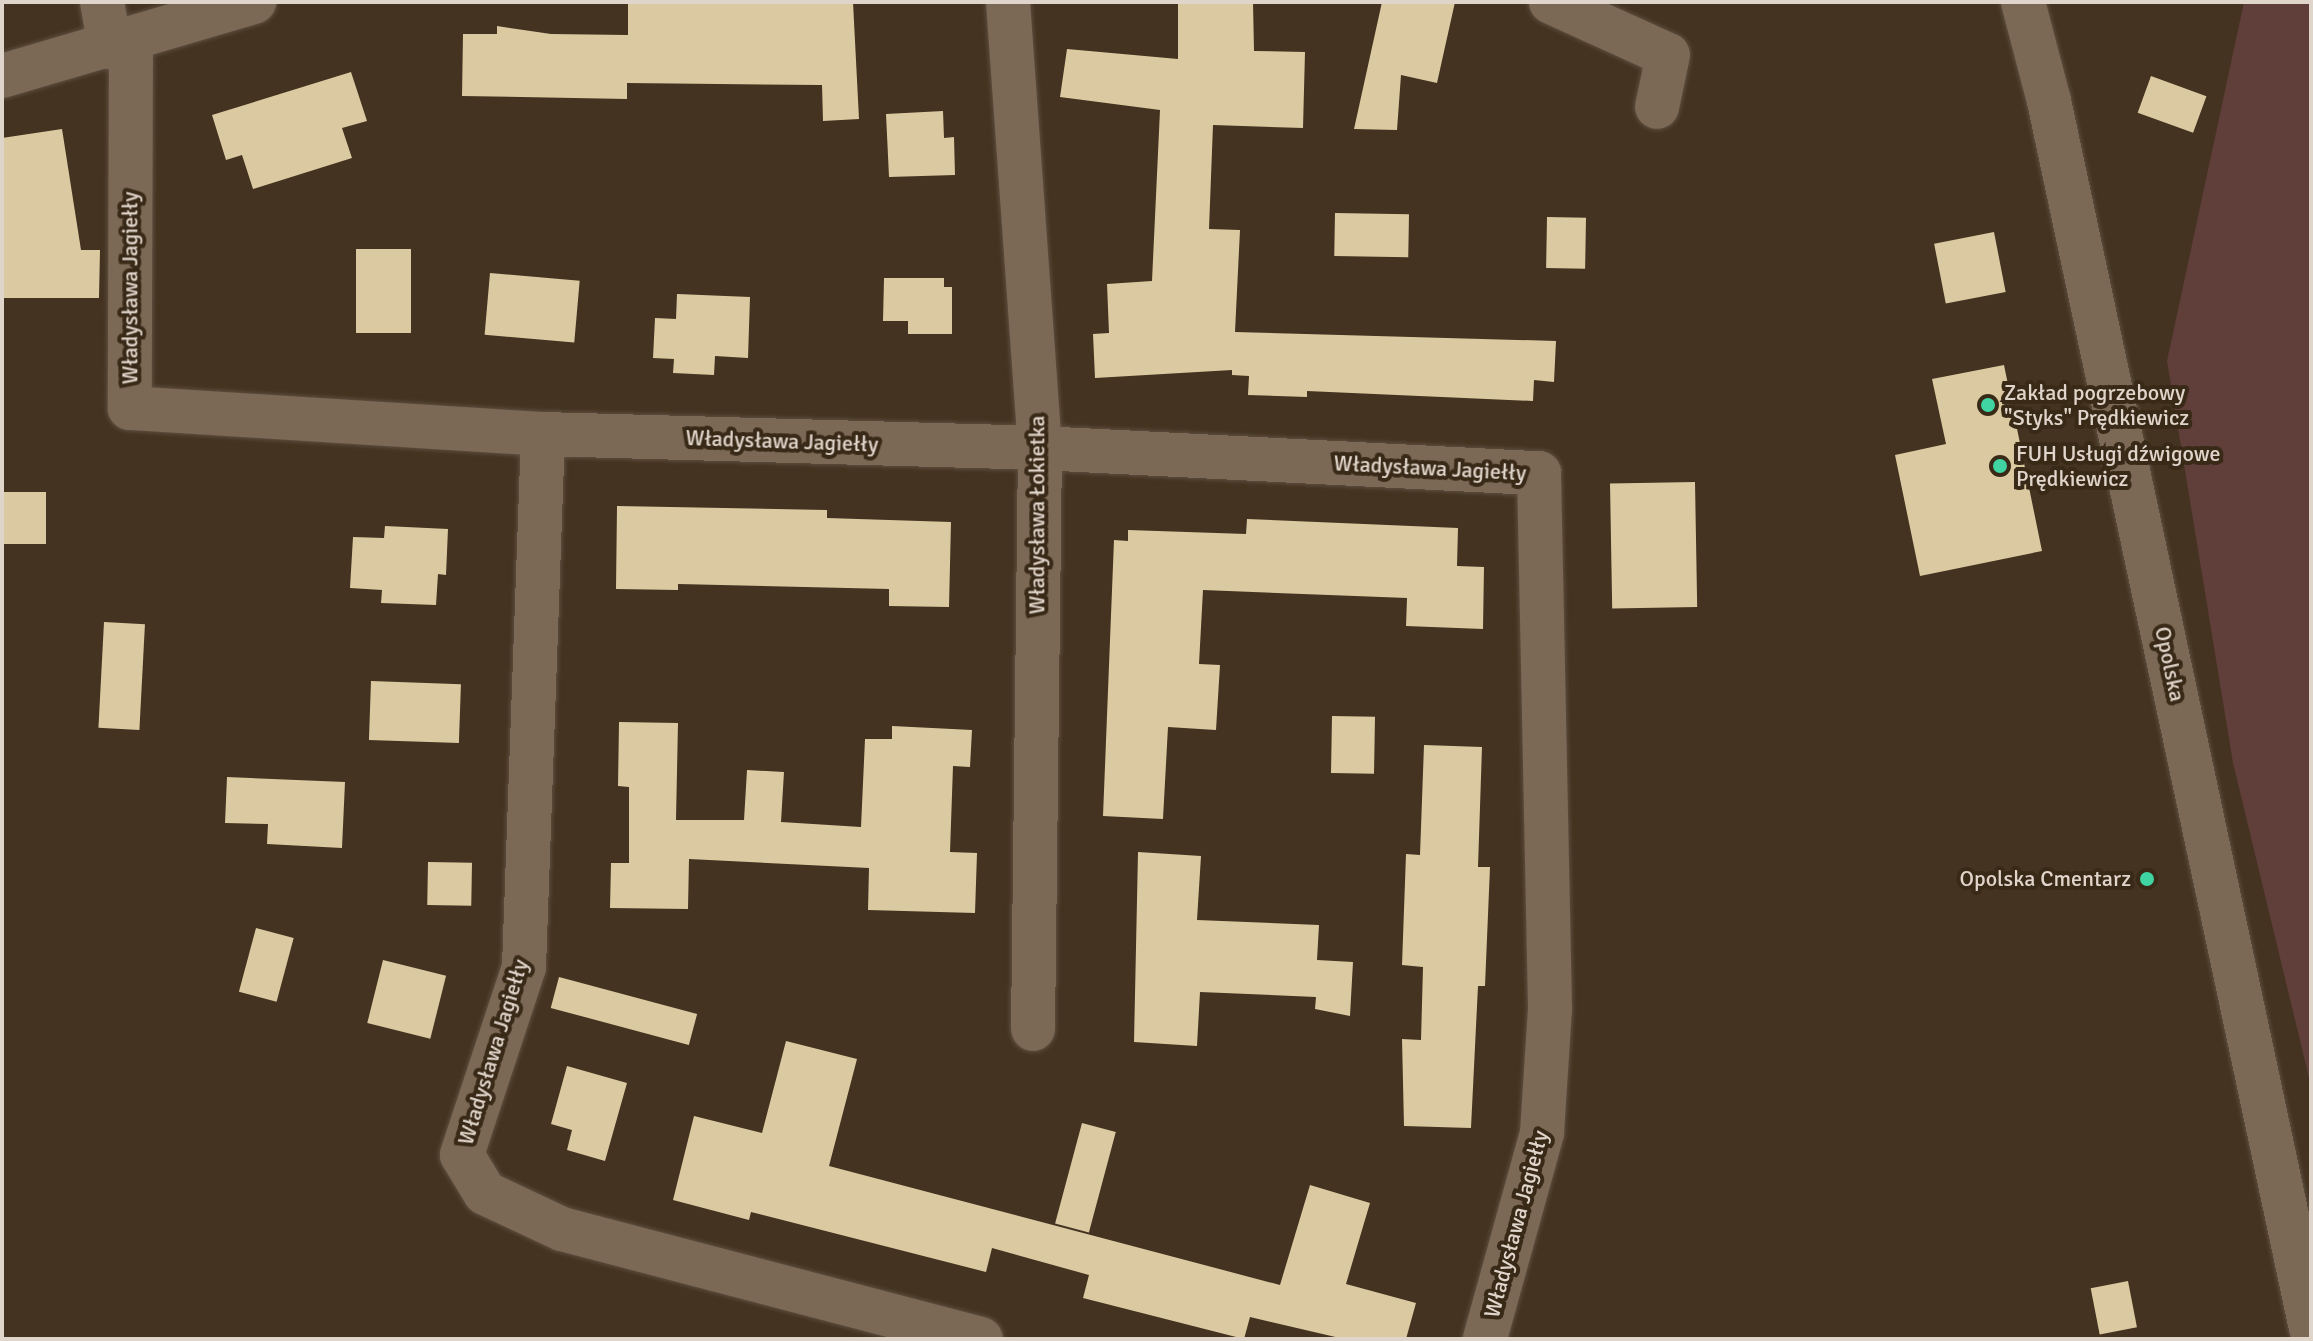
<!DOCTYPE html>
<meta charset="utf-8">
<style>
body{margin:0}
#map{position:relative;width:2313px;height:1341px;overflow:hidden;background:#443320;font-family:Signika,sans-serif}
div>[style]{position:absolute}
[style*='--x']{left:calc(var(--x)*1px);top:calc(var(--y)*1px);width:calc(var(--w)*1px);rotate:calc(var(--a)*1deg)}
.green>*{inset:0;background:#603e39}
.building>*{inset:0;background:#dbcaa1;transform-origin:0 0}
.roads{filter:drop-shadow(0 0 2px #5d4e3f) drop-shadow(0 0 2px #5d4e3f)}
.minor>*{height:44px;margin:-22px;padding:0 22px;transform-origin:22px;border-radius:22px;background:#7b6855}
.tertiary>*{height:44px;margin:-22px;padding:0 22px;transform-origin:22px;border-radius:22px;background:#7b6855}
.secondary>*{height:44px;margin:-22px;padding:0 22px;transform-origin:22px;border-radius:22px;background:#7b6855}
.dots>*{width:22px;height:22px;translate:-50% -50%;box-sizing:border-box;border:4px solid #392917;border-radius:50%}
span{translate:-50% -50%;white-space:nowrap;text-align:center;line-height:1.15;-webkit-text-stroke:8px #392917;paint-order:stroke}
.street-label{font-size:22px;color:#e0d5cb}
.poi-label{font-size:22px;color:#e0d5cb}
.left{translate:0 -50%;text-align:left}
.right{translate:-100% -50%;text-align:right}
.frame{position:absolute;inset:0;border:4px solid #e0d5cb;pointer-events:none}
</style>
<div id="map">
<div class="green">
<div style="clip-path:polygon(2244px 2px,2311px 2px,2311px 1086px,2233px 763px,2167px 361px)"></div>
</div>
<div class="building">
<div style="clip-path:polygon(628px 2px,853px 2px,859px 119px,823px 121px,822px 85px,627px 83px,627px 99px,462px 96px,463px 34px,497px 34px,497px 26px,551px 34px,628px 35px)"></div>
<div style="clip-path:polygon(1178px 2px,1253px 2px,1254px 51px,1305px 52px,1303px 128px,1213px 125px,1209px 229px,1240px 230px,1235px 332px,1556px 341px,1554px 382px,1534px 380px,1533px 401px,1307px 391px,1307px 397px,1248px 395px,1249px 376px,1232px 375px,1232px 370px,1095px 378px,1093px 334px,1109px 333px,1107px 284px,1152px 281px,1160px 110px,1060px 97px,1067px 49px,1178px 59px)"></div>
<div style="clip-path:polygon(1382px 2px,1455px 2px,1437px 83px,1401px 75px,1397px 130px,1354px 129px)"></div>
<div style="clip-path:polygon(351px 72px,367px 121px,342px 128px,352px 158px,253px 189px,242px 155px,226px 160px,212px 115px)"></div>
<div style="left:2151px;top:76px;width:59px;height:39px;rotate:20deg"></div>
<div style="clip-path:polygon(943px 111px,944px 138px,954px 137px,955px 175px,889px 177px,886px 114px)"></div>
<div style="clip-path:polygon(62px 129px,81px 250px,100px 250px,99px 298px,2px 298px,2px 138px)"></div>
<div style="left:1335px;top:213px;width:74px;height:43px;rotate:1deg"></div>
<div style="left:1547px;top:217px;width:39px;height:51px;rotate:1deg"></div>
<div style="left:1994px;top:232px;width:61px;height:61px;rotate:79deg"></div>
<div style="left:356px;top:249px;width:55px;height:84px"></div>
<div style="left:490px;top:273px;width:90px;height:62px;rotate:5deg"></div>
<div style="clip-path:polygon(884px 278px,944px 278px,944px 287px,952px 287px,952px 334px,908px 334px,908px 321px,883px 321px)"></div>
<div style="clip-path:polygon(677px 294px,750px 297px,748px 358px,715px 356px,714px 375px,673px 373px,674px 359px,653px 358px,655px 318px,676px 319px)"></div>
<div style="clip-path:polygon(2004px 365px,2042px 551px,1920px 576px,1895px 455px,1946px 444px,1932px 379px)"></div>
<div style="left:1695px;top:482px;width:125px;height:85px;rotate:89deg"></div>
<div style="left:2px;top:492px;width:44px;height:52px"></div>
<div style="clip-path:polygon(617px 506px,827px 510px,827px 518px,951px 522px,949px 607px,889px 606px,889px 589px,678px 584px,678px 590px,616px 589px)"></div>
<div style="clip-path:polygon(1247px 519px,1458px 528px,1457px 566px,1484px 567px,1483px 629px,1406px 626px,1407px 598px,1203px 590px,1199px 664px,1220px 665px,1216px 730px,1168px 727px,1163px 819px,1103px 816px,1114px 540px,1128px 541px,1128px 530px,1246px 534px)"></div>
<div style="clip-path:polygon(385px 526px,448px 529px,446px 575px,438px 574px,436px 605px,381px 603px,382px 590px,350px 588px,353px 537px,384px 538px)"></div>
<div style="left:104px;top:622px;width:41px;height:106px;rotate:3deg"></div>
<div style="left:371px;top:681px;width:90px;height:59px;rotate:2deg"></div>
<div style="left:1332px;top:716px;width:43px;height:57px;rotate:1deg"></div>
<div style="clip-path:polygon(619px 722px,678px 723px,676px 820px,744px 820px,747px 770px,784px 772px,781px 822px,861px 827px,865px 739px,892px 739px,892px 726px,972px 730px,970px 767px,953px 766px,950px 852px,977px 853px,975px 913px,868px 910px,869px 868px,689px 859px,688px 909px,610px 908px,611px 863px,629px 863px,629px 787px,618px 786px)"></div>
<div style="clip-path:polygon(1424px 745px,1482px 747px,1478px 867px,1490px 867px,1485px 986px,1478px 986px,1471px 1128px,1404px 1126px,1402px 1039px,1421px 1040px,1423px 967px,1402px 965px,1406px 854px,1420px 855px)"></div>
<div style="clip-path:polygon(227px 777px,345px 782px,342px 848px,267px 844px,268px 824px,225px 823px)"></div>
<div style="clip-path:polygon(1138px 852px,1201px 856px,1197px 920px,1319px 925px,1317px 960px,1353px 962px,1350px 1016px,1315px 1009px,1316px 997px,1200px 992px,1197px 1046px,1134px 1042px)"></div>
<div style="left:428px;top:862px;width:44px;height:43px;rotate:1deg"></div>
<div style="left:256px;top:928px;width:39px;height:66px;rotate:15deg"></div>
<div style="left:383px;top:960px;width:65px;height:65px;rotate:14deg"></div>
<div style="left:559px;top:977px;width:143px;height:32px;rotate:15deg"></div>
<div style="clip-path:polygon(786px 1041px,857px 1059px,829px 1166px,1280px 1285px,1310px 1185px,1370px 1203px,1346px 1284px,1416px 1303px,1406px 1339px,1344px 1339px,1250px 1317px,1244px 1339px,1083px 1298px,1089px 1275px,992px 1248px,986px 1272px,751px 1212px,749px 1220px,673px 1200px,694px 1116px,762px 1133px)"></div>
<div style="clip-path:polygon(567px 1066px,627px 1083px,605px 1161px,567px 1150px,572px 1130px,551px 1124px)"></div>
<div style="left:1082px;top:1123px;width:35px;height:104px;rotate:15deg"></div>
<div style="left:2128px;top:1281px;width:47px;height:38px;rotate:79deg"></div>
</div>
<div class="roads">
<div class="minor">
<div style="--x:102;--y:2;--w:46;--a:79.9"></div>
<div style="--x:1008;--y:2;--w:447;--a:85.9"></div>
<div style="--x:1040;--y:448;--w:581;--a:90.69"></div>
<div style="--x:1551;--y:2;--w:128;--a:24.4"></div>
<div style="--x:1668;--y:55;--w:53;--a:101.9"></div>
<div style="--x:131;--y:41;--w:367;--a:90.2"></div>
<div style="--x:130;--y:408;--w:414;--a:3.6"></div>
<div style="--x:543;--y:434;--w:497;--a:1.6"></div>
<div style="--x:1040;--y:448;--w:500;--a:2.9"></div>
<div style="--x:1539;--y:473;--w:536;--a:88.82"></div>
<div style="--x:1550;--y:1009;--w:124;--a:93.7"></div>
<div style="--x:1542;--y:1133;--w:214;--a:105.5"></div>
<div style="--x:543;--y:434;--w:533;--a:92.04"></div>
<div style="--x:524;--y:967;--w:198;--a:108.3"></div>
<div style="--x:462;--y:1155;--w:44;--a:58.8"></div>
<div style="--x:485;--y:1193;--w:85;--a:25.1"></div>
<div style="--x:562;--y:1229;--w:433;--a:14.7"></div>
</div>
<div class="tertiary">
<div style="--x:2;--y:76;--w:263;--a:-16.4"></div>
</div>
<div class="secondary">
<div style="--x:2023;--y:2;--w:102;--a:75.3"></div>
<div style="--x:2049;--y:101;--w:1255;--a:77.95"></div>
</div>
</div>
<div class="dots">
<div style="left:1988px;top:405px;background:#3fd4a2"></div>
<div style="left:2000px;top:466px;background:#3fd4a2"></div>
<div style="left:2147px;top:879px;background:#3fd4a2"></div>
</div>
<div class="street-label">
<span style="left:130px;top:288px;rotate:-90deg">Władysława Jagiełły</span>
<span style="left:782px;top:441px;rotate:2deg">Władysława Jagiełły</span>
<span style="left:1430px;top:468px;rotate:3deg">Władysława Jagiełły</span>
<span style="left:1037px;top:515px;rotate:-90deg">Władysława Łokietka</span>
<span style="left:2170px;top:664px;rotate:78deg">Opolska</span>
<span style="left:493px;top:1052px;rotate:-73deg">Władysława Jagiełły</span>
<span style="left:1516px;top:1224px;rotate:-75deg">Władysława Jagiełły</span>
</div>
<div class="poi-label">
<span class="left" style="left:2004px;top:405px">Zakład pogrzebowy<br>"Styks" Prędkiewicz</span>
<span class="left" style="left:2016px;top:466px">FUH Usługi dźwigowe<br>Prędkiewicz</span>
<span class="right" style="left:2131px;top:879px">Opolska Cmentarz</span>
</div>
<div class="frame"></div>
</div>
